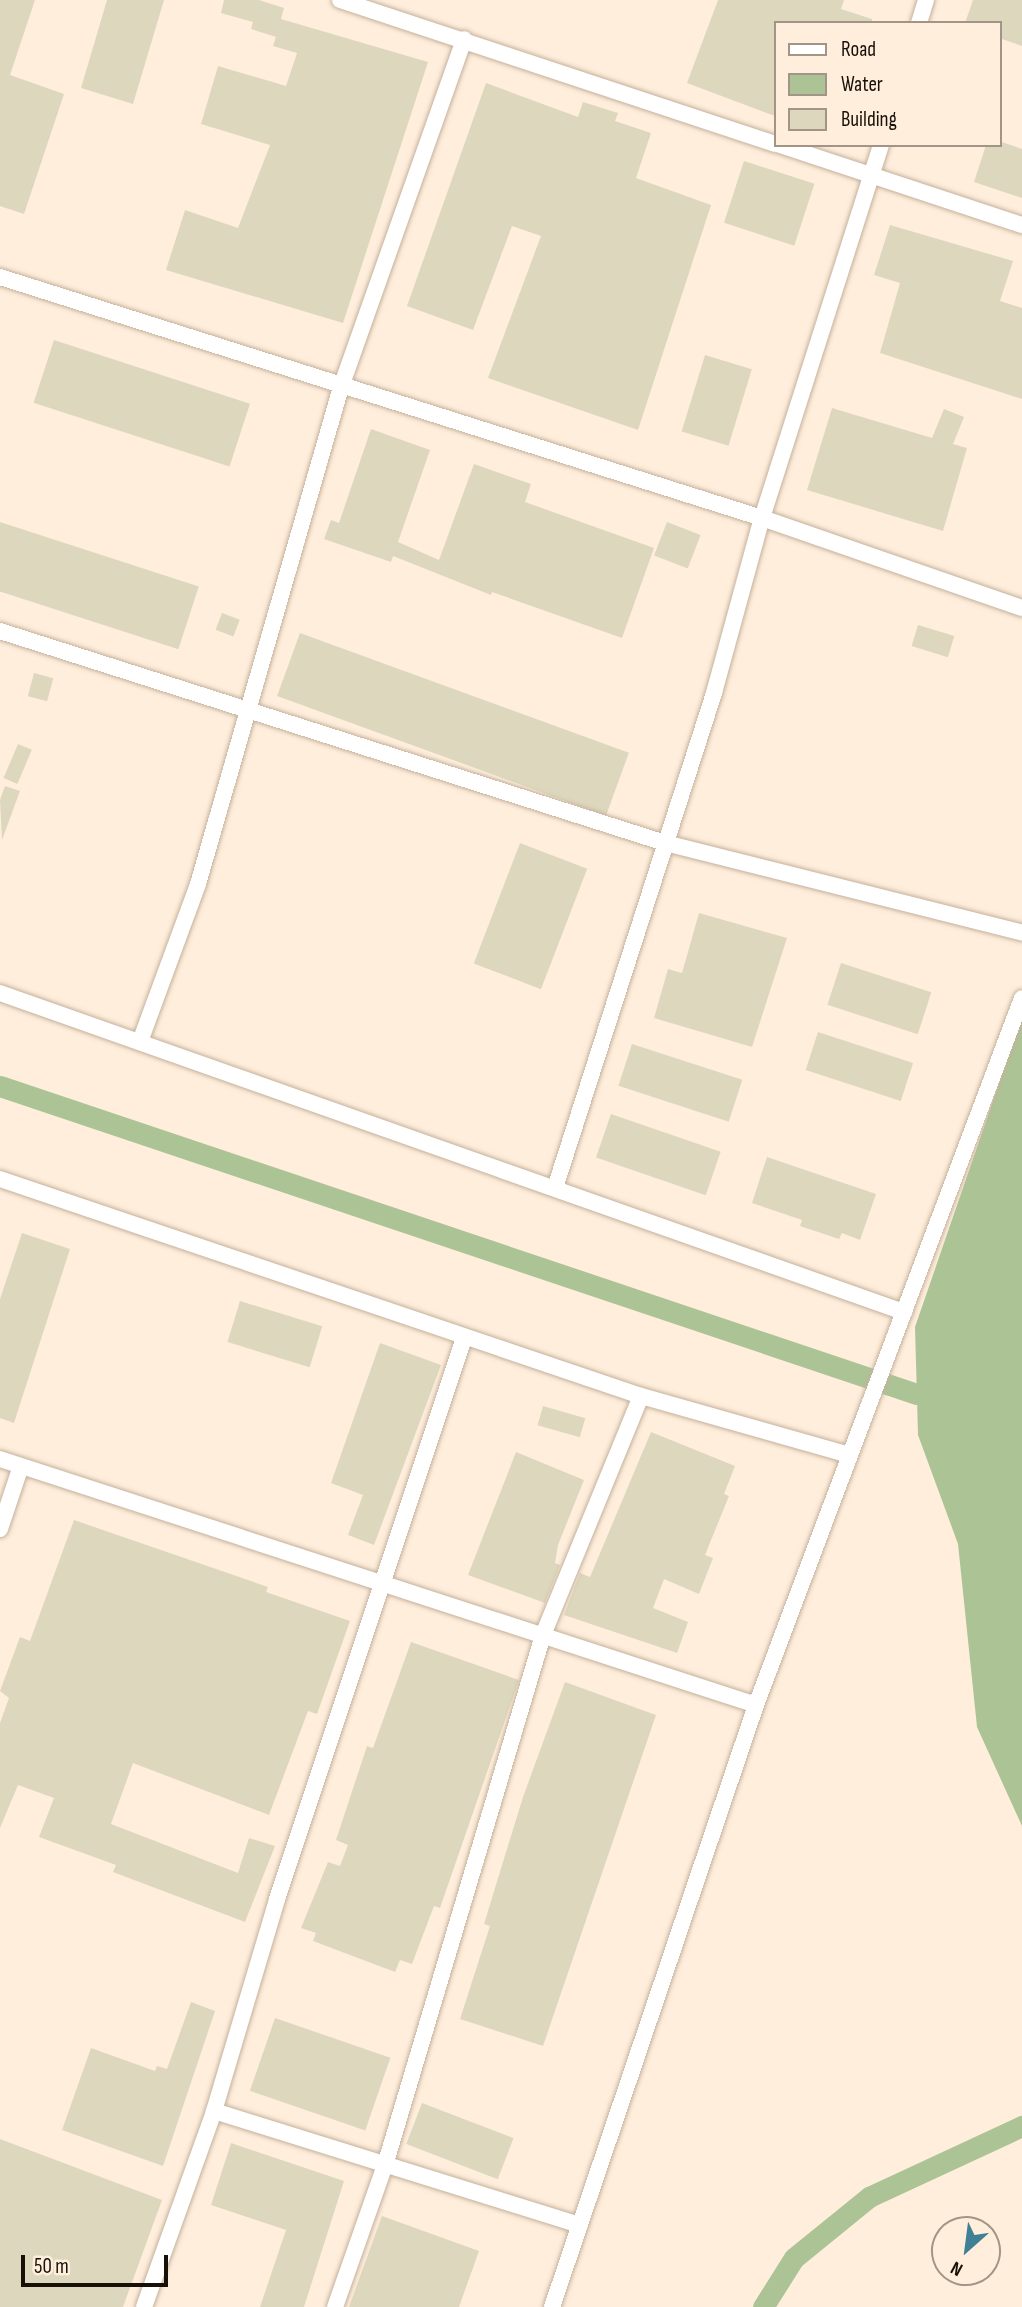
<!DOCTYPE html>
<style>
body{margin:0}
#map{position:relative;width:1022px;height:2307px;overflow:hidden;background:#ffeedc;font-family:"Sofia Sans Condensed",sans-serif}
div>[style]{position:absolute}
[style*='--x']{left:calc(var(--x)*1px);top:calc(var(--y)*1px);width:calc(var(--w)*1px);rotate:calc(var(--a)*1deg)}
.water>*{inset:0;background:#acc495}
.canal>*{height:21px;margin:-10.5px;padding:0 10.5px;transform-origin:10.5px;border-radius:10.5px;background:#acc495}
.building>*{inset:0;background:#ddd8bd;transform-origin:0 0}
.roads{filter:drop-shadow(0 0 2px #c4b19b) drop-shadow(0 0 2px #c4b19b)}
.minor>*{height:16px;margin:-8px;padding:0 8px;transform-origin:8px;border-radius:8px;background:#fff}
span{translate:-50% -50%;white-space:nowrap;text-align:center;line-height:1.15;-webkit-text-stroke:5px #ffeedc;paint-order:stroke}
.legend{position:absolute;left:774px;top:21px;width:228px;height:126px;box-sizing:border-box;background:#ffeedc;border:2px solid #a29588;margin:0;padding:9px 12px;list-style:none;font-size:21px;color:#171009}
.legend li{display:flex;align-items:center;gap:14px;height:35px}
.legend b{width:35px;border:2px solid #a29588}
.north{position:absolute;left:931px;top:2216px;width:70px;height:70px;box-sizing:border-box;background:#ffeedc;border:2px solid #a29588;border-radius:50%;rotate:208deg;font-size:19px;font-weight:700;line-height:28px;text-align:center;color:#171009}
.north::after{content:'';display:block;margin:auto;width:24px;height:32px;background:#408094;clip-path:polygon(50% 0,100% 100%,50% 72%,0 100%)}
.scale{position:absolute;left:21px;top:2255px;width:147px;height:32px;box-sizing:border-box;border:4px solid #171009;border-top:0;padding-left:9px;font-size:21px;line-height:24px;white-space:nowrap;color:#171009;-webkit-text-stroke:5px #ffeedc;paint-order:stroke}
</style>
<div id="map">
<div class="water">
<div style="clip-path:polygon(1022px 1017px,1022px 1826px,977px 1727px,958px 1544px,918px 1435px,915px 1327px)"></div>
</div>
<div class="canal">
<div style="--x:0;--y:1086;--w:967;--a:18.57"></div>
<div style="--x:763;--y:2307;--w:58;--a:-57.7"></div>
<div style="--x:794;--y:2258;--w:97;--a:-39.1"></div>
<div style="--x:869;--y:2197;--w:169;--a:-24.9"></div>
</div>
<div class="building">
<div style="clip-path:polygon(0 0,35px 0,10px 75px,64px 94px,24px 214px,0 206px)"></div>
<div style="clip-path:polygon(107px 0,164px 0,133px 104px,81px 88px)"></div>
<div style="clip-path:polygon(224px 0,259px 0,284px 8px,281px 19px,428px 62px,343px 323px,166px 270px,185px 210px,238px 228px,270px 145px,201px 124px,218px 66px,286px 86px,297px 53px,273px 46px,276px 37px,251px 29px,253px 22px,221px 13px)"></div>
<div style="clip-path:polygon(718px 0,844px 0,841px 9px,872px 19px,872px 23px,775px 23px,775px 116px,687px 83px)"></div>
<div style="clip-path:polygon(973px 0,1022px 0,1022px 46px,999px 38px,999px 23px,965px 23px)"></div>
<div style="clip-path:polygon(486px 83px,578px 117px,583px 102px,618px 113px,615px 121px,651px 133px,636px 178px,711px 205px,638px 430px,488px 378px,541px 236px,512px 226px,473px 330px,407px 306px)"></div>
<div style="clip-path:polygon(999px 141px,1022px 149px,1022px 198px,974px 182px,986px 145px,999px 145px)"></div>
<div style="left:744px;top:161px;width:74px;height:65px;rotate:18deg"></div>
<div style="clip-path:polygon(890px 225px,1013px 261px,1000px 301px,1022px 308px,1022px 399px,880px 353px,900px 283px,874px 275px)"></div>
<div style="left:54px;top:340px;width:206px;height:66px;rotate:18deg"></div>
<div style="left:705px;top:355px;width:49px;height:80px;rotate:17deg"></div>
<div style="clip-path:polygon(832px 408px,932px 438px,944px 409px,964px 417px,953px 444px,967px 448px,943px 531px,807px 490px)"></div>
<div style="clip-path:polygon(371px 429px,430px 450px,398px 542px,439px 560px,474px 464px,531px 484px,525px 502px,654px 548px,622px 638px,492px 592px,491px 595px,393px 556px,391px 562px,324px 539px,331px 520px,339px 523px)"></div>
<div style="left:0;top:522px;width:209px;height:66px;rotate:18deg"></div>
<div style="left:667px;top:522px;width:36px;height:36px;rotate:21deg"></div>
<div style="left:222px;top:613px;width:19px;height:18px;rotate:21deg"></div>
<div style="left:918px;top:625px;width:38px;height:22px;rotate:17deg"></div>
<div style="left:300px;top:633px;width:350px;height:67px;rotate:20deg"></div>
<div style="left:34px;top:673px;width:20px;height:24px;rotate:15deg"></div>
<div style="left:18px;top:744px;width:15px;height:37px;rotate:23deg"></div>
<div style="clip-path:polygon(5px 786px,20px 791px,2px 840px,0 800px)"></div>
<div style="left:520px;top:843px;width:72px;height:129px;rotate:21deg"></div>
<div style="clip-path:polygon(699px 913px,787px 938px,752px 1047px,654px 1018px,668px 969px,682px 973px)"></div>
<div style="left:841px;top:963px;width:95px;height:44px;rotate:18deg"></div>
<div style="left:818px;top:1032px;width:100px;height:40px;rotate:18deg"></div>
<div style="left:632px;top:1044px;width:116px;height:44px;rotate:18deg"></div>
<div style="left:611px;top:1114px;width:116px;height:46px;rotate:19deg"></div>
<div style="clip-path:polygon(767px 1157px,876px 1194px,860px 1240px,842px 1233px,839px 1239px,800px 1226px,802px 1220px,752px 1203px)"></div>
<div style="clip-path:polygon(22px 1233px,70px 1249px,14px 1423px,0 1418px,0 1299px)"></div>
<div style="left:240px;top:1301px;width:86px;height:43px;rotate:17deg"></div>
<div style="clip-path:polygon(380px 1343px,441px 1365px,374px 1545px,348px 1535px,363px 1495px,331px 1483px)"></div>
<div style="left:543px;top:1406px;width:44px;height:20px;rotate:16deg"></div>
<div style="clip-path:polygon(651px 1432px,735px 1466px,724px 1494px,729px 1496px,705px 1555px,713px 1558px,699px 1594px,664px 1579px,653px 1608px,688px 1622px,677px 1653px,564px 1615px,580px 1573px,590px 1577px)"></div>
<div style="clip-path:polygon(516px 1452px,584px 1480px,558px 1545px,555px 1563px,560px 1565px,545px 1603px,468px 1575px)"></div>
<div style="clip-path:polygon(74px 1520px,268px 1587px,266px 1592px,350px 1621px,317px 1714px,308px 1711px,269px 1815px,133px 1763px,111px 1824px,238px 1873px,249px 1838px,275px 1846px,245px 1922px,113px 1872px,116px 1865px,39px 1837px,54px 1798px,18px 1785px,0 1828px,0 1723px,9px 1698px,0 1691px,20px 1637px,30px 1641px)"></div>
<div style="clip-path:polygon(411px 1642px,519px 1680px,440px 1908px,434px 1906px,412px 1964px,400px 1960px,395px 1972px,313px 1941px,316px 1933px,301px 1928px,328px 1862px,340px 1866px,348px 1845px,336px 1840px,367px 1746px,373px 1748px)"></div>
<div style="clip-path:polygon(565px 1682px,656px 1715px,543px 2046px,460px 2019px,490px 1926px,484px 1924px,523px 1797px)"></div>
<div style="clip-path:polygon(191px 2002px,215px 2011px,163px 2166px,62px 2130px,91px 2048px,155px 2071px,157px 2066px,167px 2069px)"></div>
<div style="left:275px;top:2018px;width:122px;height:77px;rotate:19deg"></div>
<div style="left:422px;top:2103px;width:98px;height:44px;rotate:21deg"></div>
<div style="clip-path:polygon(0 2139px,162px 2200px,123px 2307px,0 2307px)"></div>
<div style="clip-path:polygon(231px 2143px,344px 2181px,304px 2307px,260px 2307px,286px 2230px,211px 2205px)"></div>
<div style="clip-path:polygon(382px 2216px,479px 2251px,459px 2307px,349px 2307px)"></div>
</div>
<div class="roads">
<div class="minor">
<div style="--x:340;--y:0;--w:458;--a:18.3"></div>
<div style="--x:919;--y:23;--w:24;--a:-73"></div>
<div style="--x:780;--y:145;--w:255;--a:18.3"></div>
<div style="--x:0;--y:277;--w:799;--a:17.55"></div>
<div style="--x:762;--y:518;--w:275;--a:19.1"></div>
<div style="--x:0;--y:631;--w:698;--a:17.68"></div>
<div style="--x:665;--y:843;--w:368;--a:14.1"></div>
<div style="--x:0;--y:993;--w:959;--a:19.44"></div>
<div style="--x:141;--y:1039;--w:165;--a:-69.8"></div>
<div style="--x:198;--y:884;--w:517;--a:-73.95"></div>
<div style="--x:341;--y:387;--w:369;--a:-70.5"></div>
<div style="--x:0;--y:1179;--w:677;--a:18.7"></div>
<div style="--x:641;--y:1396;--w:216;--a:15.8"></div>
<div style="--x:555;--y:1188;--w:520;--a:-72.19"></div>
<div style="--x:714;--y:693;--w:181;--a:-74.7"></div>
<div style="--x:762;--y:518;--w:392;--a:-72.3"></div>
<div style="--x:0;--y:1459;--w:795;--a:18.02"></div>
<div style="--x:0;--y:1529;--w:66;--a:-71.6"></div>
<div style="--x:214;--y:2111;--w:383;--a:17.3"></div>
<div style="--x:144;--y:2307;--w:208;--a:-70.3"></div>
<div style="--x:214;--y:2111;--w:221;--a:-73.4"></div>
<div style="--x:277;--y:1899;--w:591;--a:-71.57"></div>
<div style="--x:335;--y:2307;--w:154;--a:-70.6"></div>
<div style="--x:386;--y:2162;--w:550;--a:-73.41"></div>
<div style="--x:543;--y:1635;--w:258;--a:-67.7"></div>
<div style="--x:552;--y:2307;--w:636;--a:-71.28"></div>
<div style="--x:756;--y:1705;--w:755;--a:-69.38"></div>
</div>
</div>
<ul class="legend">
<li><b style="height:9px;background:#fff"></b>Road</li>
<li><b style="height:19px;background:#acc495"></b>Water</li>
<li><b style="height:19px;background:#ddd8bd"></b>Building</li>
</ul>
<div class="north">N</div>
<div class="scale">50 m</div>
</div>
